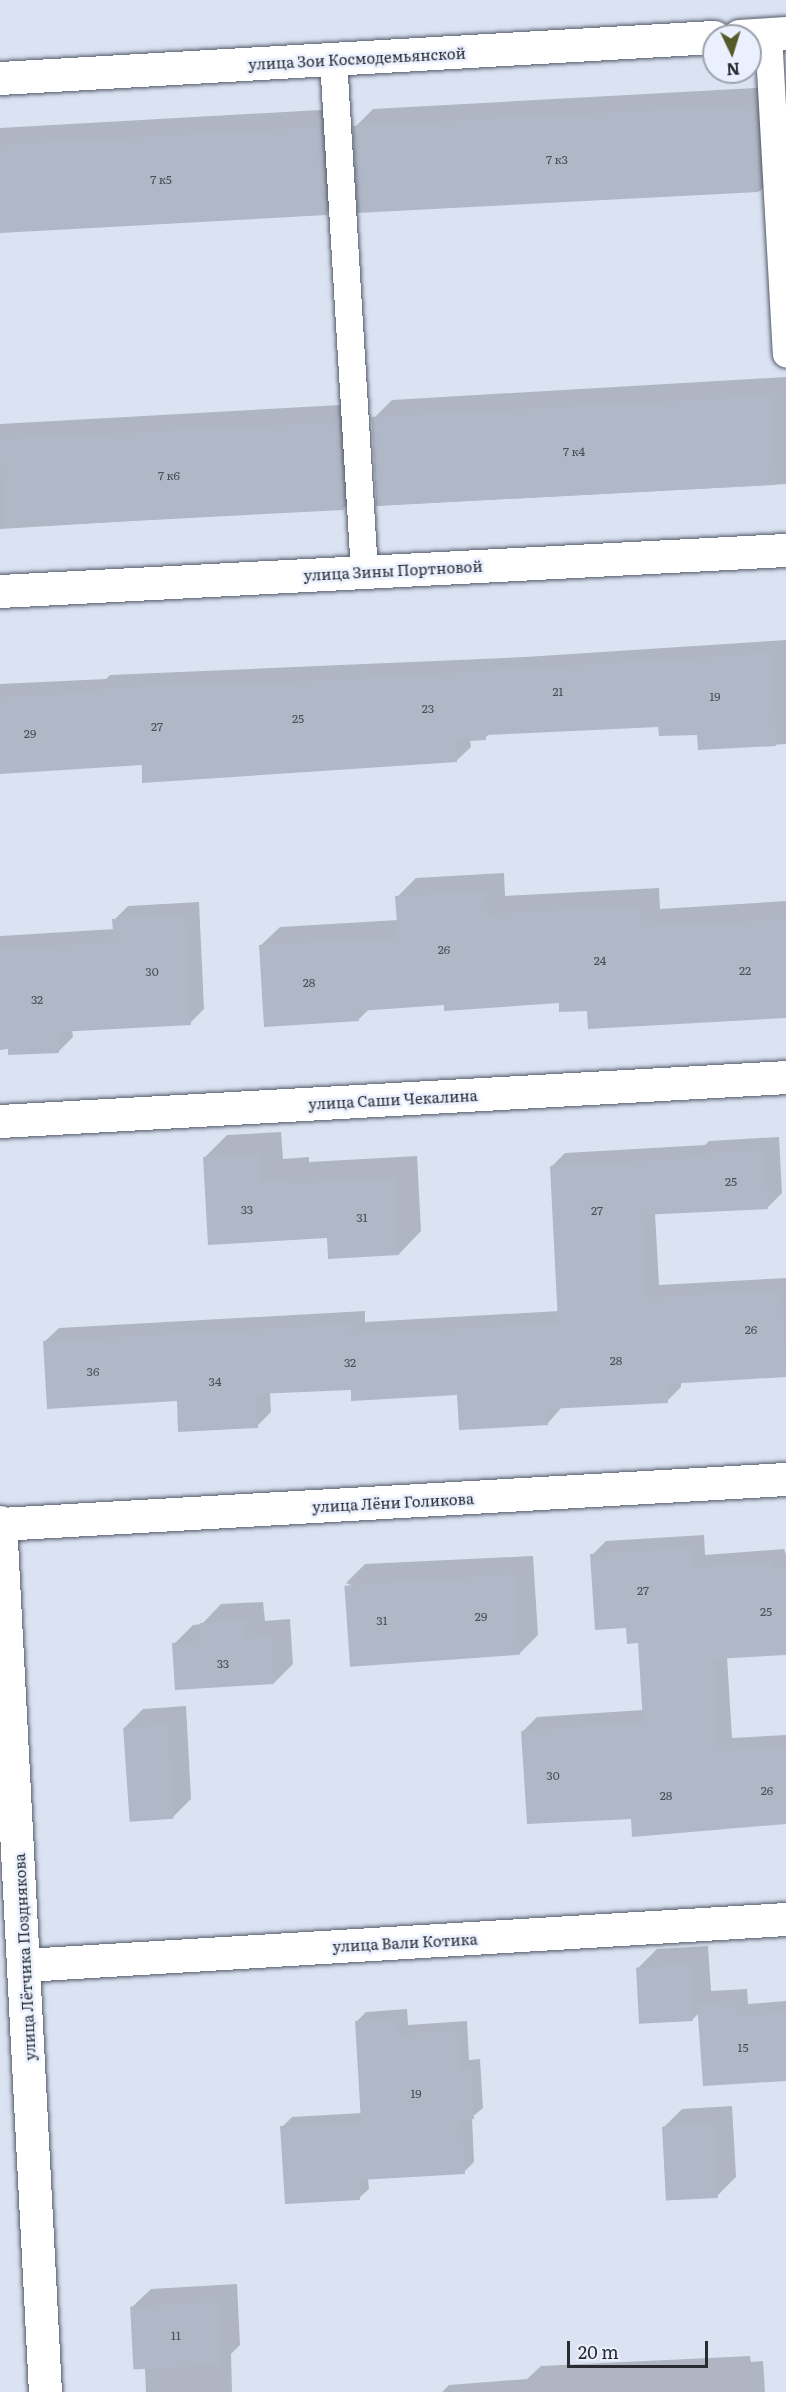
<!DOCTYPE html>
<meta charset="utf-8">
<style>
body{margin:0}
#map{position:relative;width:786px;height:2392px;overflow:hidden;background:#dbe3f3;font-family:Literata,serif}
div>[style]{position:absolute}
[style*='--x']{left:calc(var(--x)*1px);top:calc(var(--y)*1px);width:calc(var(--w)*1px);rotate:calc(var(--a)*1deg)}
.shadow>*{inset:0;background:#0003}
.building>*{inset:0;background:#b0b8c7;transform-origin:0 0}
.roads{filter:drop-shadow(0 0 2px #535a68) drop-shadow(0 0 2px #535a68)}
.service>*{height:27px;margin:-13.5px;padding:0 13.5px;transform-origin:13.5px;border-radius:13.5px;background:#fff}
.minor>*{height:33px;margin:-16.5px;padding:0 16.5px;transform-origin:16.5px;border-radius:16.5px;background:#fff}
span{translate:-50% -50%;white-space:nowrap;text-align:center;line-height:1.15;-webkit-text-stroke:5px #eaf0fe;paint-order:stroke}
.number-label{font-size:12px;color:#4a4f57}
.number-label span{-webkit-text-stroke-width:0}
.street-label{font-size:15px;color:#282c32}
.north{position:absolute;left:702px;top:24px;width:60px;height:60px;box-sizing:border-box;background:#eaf0fe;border:2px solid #9ca2ac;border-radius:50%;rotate:176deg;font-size:16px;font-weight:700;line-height:24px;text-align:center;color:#282c32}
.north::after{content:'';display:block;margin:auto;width:21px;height:27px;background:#565b29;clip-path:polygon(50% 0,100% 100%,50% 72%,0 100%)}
.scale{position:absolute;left:567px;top:2341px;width:141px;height:27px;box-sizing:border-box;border:3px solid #282c32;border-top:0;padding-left:8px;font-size:18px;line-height:21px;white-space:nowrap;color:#282c32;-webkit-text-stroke:4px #eaf0fe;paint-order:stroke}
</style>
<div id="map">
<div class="shadow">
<div style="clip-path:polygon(773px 87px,780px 172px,760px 191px,360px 212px,354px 128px,373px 109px)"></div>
<div style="clip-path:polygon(338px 109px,345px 194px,326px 213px,0 232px,0 128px)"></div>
<div style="clip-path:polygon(786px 377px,786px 484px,377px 506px,373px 419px,392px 400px)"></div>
<div style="clip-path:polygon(358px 404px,363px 489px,344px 508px,0 529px,0 424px)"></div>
<div style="clip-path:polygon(786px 640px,786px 744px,699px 749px,698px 733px,660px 725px,491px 733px,485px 738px,470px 740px,471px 747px,456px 761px,143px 763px,0 772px,0 684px,106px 679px,110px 675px,525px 657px)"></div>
<div style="clip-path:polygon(504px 873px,505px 896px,659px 888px,660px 909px,786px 901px,786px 1017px,588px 1009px,560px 1001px,445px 1003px,370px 1008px,358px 1020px,260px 946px,280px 927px,398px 920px,397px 897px,416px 878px)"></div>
<div style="clip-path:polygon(199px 902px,204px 1009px,190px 1023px,72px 1030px,73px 1037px,59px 1051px,0 1048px,0 936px,115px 929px,114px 920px,128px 906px)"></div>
<div style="clip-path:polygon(281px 1132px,283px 1159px,309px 1157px,309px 1162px,417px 1156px,421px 1231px,399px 1254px,328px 1236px,204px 1158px,227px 1135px)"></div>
<div style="clip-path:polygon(779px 1137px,782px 1193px,768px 1207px,655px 1213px,659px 1285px,786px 1278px,786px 1376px,681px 1382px,681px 1387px,667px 1401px,562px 1407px,548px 1423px,458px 1394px,352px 1388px,270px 1392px,271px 1412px,257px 1426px,178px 1399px,44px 1342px,59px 1328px,365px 1311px,365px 1322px,559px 1311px,551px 1167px,565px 1153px,705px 1145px,709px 1141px)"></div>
<div style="clip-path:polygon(704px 1535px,705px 1555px,784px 1549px,786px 1555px,786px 1654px,727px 1657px,732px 1738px,786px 1735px,786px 1822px,633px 1835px,632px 1817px,523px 1731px,537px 1717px,643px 1710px,640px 1642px,628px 1627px,592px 1555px,606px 1541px)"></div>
<div style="clip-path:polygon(533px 1556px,538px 1635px,519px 1654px,346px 1583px,365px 1564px)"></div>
<div style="clip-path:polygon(263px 1602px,265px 1621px,290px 1619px,293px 1664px,274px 1683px,174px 1644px,193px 1625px,202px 1624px,221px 1604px)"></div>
<div style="clip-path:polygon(186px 1706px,191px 1799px,172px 1818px,124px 1728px,143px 1709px)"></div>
<div style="clip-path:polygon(708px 1946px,711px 1991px,747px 1989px,748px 2004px,786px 2001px,786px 2080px,700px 2012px,692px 2020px,638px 1968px,657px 1949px)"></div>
<div style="clip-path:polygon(407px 2009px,408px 2025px,467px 2021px,469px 2060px,480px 2059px,483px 2108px,472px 2117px,474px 2162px,464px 2172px,368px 2178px,369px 2189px,359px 2198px,282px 2127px,292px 2117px,362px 2113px,356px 2022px,366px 2012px)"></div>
<div style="clip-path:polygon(732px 2106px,736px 2177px,717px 2196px,663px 2128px,682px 2109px)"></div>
<div style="clip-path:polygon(237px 2284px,240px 2345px,231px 2354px,232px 2392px,146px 2392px,145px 2368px,131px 2308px,151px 2289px)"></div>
<div style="clip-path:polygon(750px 2356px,751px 2362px,763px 2361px,765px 2392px,442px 2392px,449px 2385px,527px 2379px,541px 2366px)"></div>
</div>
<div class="building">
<div style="left:754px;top:105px;width:87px;height:402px;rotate:87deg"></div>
<div style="clip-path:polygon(319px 127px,321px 130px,327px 215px,0 233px,0 145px)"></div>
<div style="left:771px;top:396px;width:89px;height:400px;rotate:87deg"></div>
<div style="left:339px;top:422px;width:88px;height:340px;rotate:87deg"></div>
<div style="clip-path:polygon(772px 653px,776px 746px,698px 750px,697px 735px,659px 736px,658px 727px,486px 735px,486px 740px,456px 742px,457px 762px,142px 783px,142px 765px,0 774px,0 697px,95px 693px,95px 689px,214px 682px,215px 685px,354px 679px)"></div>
<div style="clip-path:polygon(486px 892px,487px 914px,640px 906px,641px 927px,786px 919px,786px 1018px,588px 1029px,587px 1011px,559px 1012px,559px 1003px,444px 1011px,444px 1005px,358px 1011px,359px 1021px,264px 1027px,259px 945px,398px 938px,395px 896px)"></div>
<div style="clip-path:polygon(185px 916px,191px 1025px,58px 1032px,59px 1053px,8px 1055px,8px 1049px,0 1050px,0 949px,114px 942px,112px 919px)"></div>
<div style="clip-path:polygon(765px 1150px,768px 1209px,641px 1215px,646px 1298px,782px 1290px,786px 1377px,667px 1384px,668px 1403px,547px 1409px,548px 1425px,459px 1430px,457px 1395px,351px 1401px,351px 1390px,256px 1394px,258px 1428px,178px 1432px,177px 1401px,47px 1409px,43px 1341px,351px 1324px,351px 1335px,558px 1323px,550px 1166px,694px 1158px,694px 1154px)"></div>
<div style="clip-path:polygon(259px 1154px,260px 1181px,286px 1179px,287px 1184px,395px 1178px,399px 1255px,328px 1259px,327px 1238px,208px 1245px,203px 1157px)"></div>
<div style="clip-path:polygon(691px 1548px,692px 1568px,771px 1562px,771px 1569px,786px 1568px,786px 1655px,713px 1659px,719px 1751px,786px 1747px,786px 1824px,632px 1837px,631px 1819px,527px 1824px,521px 1731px,643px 1722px,638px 1643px,627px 1644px,626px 1628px,595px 1630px,590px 1554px)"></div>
<div style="left:514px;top:1574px;width:81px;height:170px;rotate:86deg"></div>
<div style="clip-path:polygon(245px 1620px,246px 1639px,272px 1637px,274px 1684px,175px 1690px,172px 1643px,201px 1641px,200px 1623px)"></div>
<div style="left:167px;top:1725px;width:94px;height:44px;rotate:86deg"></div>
<div style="left:690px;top:1965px;width:56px;height:54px;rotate:87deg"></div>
<div style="clip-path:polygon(735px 2001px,736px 2016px,786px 2013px,786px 2081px,703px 2086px,697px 2003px)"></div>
<div style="clip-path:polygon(398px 2018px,399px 2034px,457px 2030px,459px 2069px,471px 2068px,474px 2119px,462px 2120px,465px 2174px,359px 2180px,360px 2200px,285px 2204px,280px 2126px,361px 2122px,355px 2021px)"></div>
<div style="left:714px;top:2124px;width:74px;height:52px;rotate:87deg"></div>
<div style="left:218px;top:2302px;width:63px;height:88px;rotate:87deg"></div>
</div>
<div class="roads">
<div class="service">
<div style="--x:768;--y:34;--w:320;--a:86.8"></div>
<div style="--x:333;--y:59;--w:514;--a:86.54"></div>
</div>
<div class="minor">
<div style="--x:739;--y:36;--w:47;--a:-3.7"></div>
<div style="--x:0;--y:78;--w:715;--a:-3.29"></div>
<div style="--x:0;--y:591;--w:787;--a:-2.99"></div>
<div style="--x:0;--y:1121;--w:787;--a:-3.2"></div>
<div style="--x:0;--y:1522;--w:871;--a:87.04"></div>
<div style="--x:0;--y:1524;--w:787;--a:-3.28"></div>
<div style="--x:25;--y:1965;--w:762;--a:-3.46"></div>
</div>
</div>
<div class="number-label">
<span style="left:557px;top:160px">7 к3</span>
<span style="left:161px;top:180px">7 к5</span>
<span style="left:574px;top:452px">7 к4</span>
<span style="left:169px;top:476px">7 к6</span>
<span style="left:558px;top:692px">21</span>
<span style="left:715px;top:697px">19</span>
<span style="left:428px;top:709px">23</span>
<span style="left:298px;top:719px">25</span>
<span style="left:157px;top:727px">27</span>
<span style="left:30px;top:734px">29</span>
<span style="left:444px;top:950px">26</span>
<span style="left:600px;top:961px">24</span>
<span style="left:745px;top:971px">22</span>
<span style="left:152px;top:972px">30</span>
<span style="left:309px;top:983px">28</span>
<span style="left:37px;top:1000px">32</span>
<span style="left:731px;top:1182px">25</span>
<span style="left:247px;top:1210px">33</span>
<span style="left:597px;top:1211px">27</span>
<span style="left:362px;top:1218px">31</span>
<span style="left:751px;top:1330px">26</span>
<span style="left:616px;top:1361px">28</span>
<span style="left:350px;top:1363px">32</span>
<span style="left:93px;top:1372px">36</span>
<span style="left:215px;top:1382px">34</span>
<span style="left:643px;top:1591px">27</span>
<span style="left:766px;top:1612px">25</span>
<span style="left:481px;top:1617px">29</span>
<span style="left:382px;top:1621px">31</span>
<span style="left:223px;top:1664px">33</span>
<span style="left:553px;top:1776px">30</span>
<span style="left:767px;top:1791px">26</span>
<span style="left:666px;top:1796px">28</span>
<span style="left:743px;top:2048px">15</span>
<span style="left:416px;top:2094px">19</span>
<span style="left:176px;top:2336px">11</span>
</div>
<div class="street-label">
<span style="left:357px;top:58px;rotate:-3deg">улица Зои Космодемьянской</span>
<span style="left:393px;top:570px;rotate:-3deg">улица Зины Портновой</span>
<span style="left:393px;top:1099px;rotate:-3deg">улица Саши Чекалина</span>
<span style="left:393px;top:1502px;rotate:-3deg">улица Лёни Голикова</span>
<span style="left:405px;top:1942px;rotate:-3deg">улица Вали Котика</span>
<span style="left:24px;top:1957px;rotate:-93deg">улица Лётчика Позднякова</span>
</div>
<div class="north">N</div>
<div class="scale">20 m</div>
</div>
